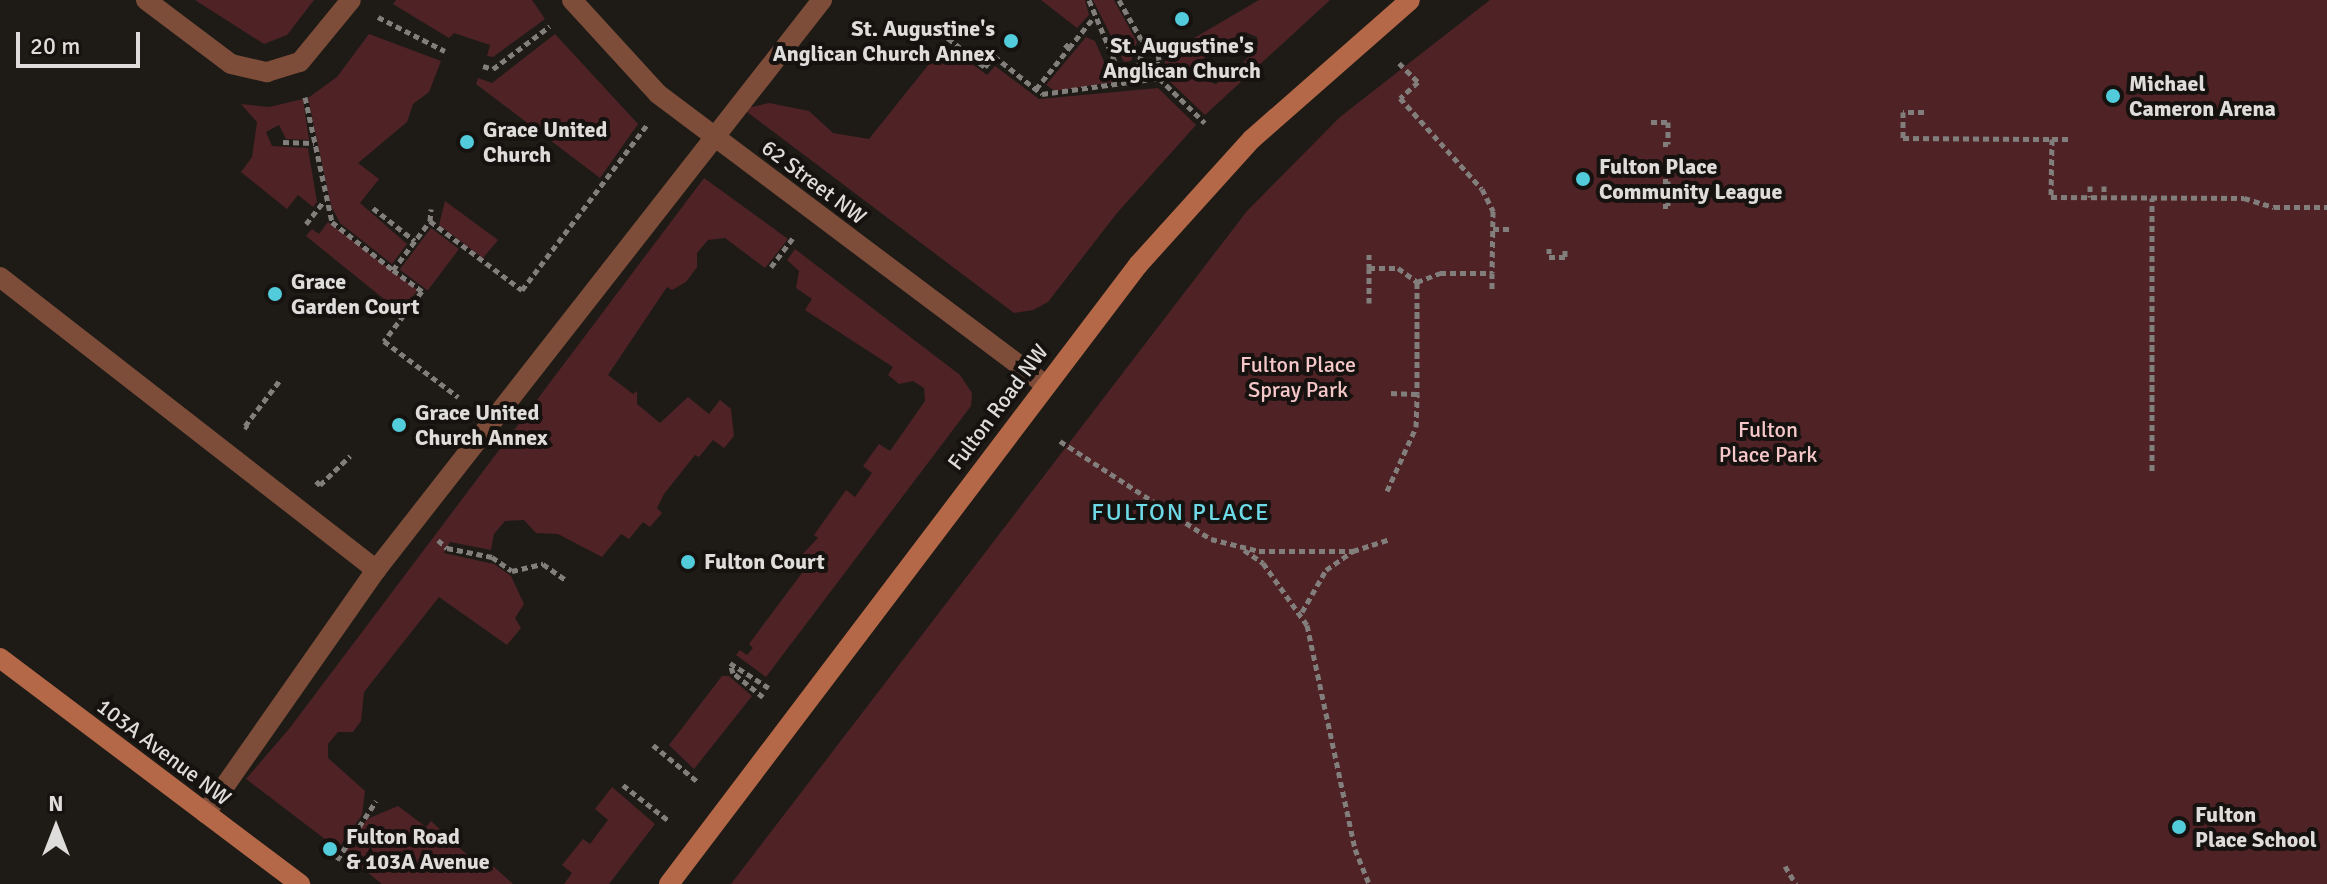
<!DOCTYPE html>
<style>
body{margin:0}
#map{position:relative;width:2327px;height:884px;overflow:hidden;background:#1e1b17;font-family:Signika,sans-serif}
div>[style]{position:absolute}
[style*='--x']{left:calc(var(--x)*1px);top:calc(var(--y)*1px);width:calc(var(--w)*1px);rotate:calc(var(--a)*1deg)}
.green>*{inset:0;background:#4f2226;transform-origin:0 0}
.path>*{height:5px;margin-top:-2.5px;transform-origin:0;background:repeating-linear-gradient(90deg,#817e7b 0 6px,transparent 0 10px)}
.lane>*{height:20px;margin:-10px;padding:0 10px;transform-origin:10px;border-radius:10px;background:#7d4d39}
.street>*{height:20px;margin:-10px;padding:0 10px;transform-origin:10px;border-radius:10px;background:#7d4d39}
.secondary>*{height:20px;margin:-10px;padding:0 10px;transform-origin:10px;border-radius:10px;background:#b56847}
.dots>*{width:22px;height:22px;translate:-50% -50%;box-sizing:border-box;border:4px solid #15120f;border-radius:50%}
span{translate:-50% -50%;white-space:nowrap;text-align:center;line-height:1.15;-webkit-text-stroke:8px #15120f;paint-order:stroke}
.poi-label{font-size:22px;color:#dfdddb;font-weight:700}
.right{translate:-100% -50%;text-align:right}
.left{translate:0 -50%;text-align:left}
.street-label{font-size:22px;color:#dfdddb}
.park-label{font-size:22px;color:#f6c7c9}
.neighbourhood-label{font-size:24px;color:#6fdae7;letter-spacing:2px}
.north{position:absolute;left:16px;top:788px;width:80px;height:80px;-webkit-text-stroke:6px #15120f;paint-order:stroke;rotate:0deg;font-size:22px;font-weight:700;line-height:32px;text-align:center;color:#dfdddb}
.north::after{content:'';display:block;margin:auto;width:28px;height:36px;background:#dfdddb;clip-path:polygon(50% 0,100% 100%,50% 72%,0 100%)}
.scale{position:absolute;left:16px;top:32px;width:124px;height:36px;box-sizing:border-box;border:4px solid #dfdddb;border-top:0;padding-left:10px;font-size:24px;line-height:28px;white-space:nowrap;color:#dfdddb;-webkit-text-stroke:6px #15120f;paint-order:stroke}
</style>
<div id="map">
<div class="green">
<div style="clip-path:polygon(195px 0,314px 0,287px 35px,264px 44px)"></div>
<div style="clip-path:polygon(396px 0,532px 0,545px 19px,493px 57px,487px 56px,490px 45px,454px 33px,449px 38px,393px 4px)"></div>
<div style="clip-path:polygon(1041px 0,1085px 0,1089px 15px,1077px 28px)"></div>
<div style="clip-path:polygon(1093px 0,1114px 0,1137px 42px,1131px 61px,1124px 62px)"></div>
<div style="clip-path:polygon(evenodd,1259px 0,1330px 0,1205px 115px,1162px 74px,1167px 54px,1259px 0,1245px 32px,1257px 37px,1258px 45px,1239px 68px,1216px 84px,1199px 78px,1195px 66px,1219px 45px,1245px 32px)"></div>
<div style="clip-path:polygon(1490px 0,2327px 0,2327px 884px,731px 884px,1247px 211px,1340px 117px)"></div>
<div style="clip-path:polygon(369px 34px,441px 61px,429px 92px,413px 104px,407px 122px,358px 163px,379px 179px,360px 203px,407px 244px,392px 264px,340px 223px,331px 206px,308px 98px,337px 77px)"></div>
<div style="clip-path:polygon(555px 34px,638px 124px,600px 178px,476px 84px,478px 78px,492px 83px)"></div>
<div style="clip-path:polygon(1086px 37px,1095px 41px,1113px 82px,1055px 91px,1046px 85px)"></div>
<div style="clip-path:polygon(945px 44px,987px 75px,995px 66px,1039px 99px,1158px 88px,1196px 125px,1117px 213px,1048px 302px,1033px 310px,1014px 313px,743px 109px,769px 103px,809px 111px,833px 133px,869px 139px)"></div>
<div style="clip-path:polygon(303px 99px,309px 140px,286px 139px,279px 125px,266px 132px,272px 146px,308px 148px,317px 202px,313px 207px,298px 195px,287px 209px,241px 172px,252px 157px,257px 122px,241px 104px,269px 107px)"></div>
<div style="clip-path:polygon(704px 178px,788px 239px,765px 268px,725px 238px,708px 240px,697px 253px,697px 267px,686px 282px,672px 290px,667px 287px,608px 375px,633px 394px,637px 391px,637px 404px,660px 423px,688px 397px,709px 414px,720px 400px,731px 409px,734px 436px,724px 448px,713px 440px,699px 457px,695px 455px,664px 494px,657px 508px,662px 513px,650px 527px,643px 522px,629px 539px,621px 534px,602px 557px,558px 534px,536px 533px,524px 520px,505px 521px,494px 534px,491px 550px,450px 542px,444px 553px,494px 564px,511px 576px,524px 604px,515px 618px,521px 628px,507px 645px,439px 597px,364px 692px,361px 721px,353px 732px,338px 732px,328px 744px,328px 758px,365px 791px,362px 815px,338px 849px,246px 779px,289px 729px)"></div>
<div style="clip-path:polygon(445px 201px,498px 240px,483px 258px,439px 225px)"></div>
<div style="clip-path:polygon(328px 222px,418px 290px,400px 312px,306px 236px,312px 229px,319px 234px)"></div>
<div style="left:431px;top:228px;width:35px;height:52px;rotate:37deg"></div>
<div style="clip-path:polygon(795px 249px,960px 375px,972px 393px,971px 406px,766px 677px,736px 655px,740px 650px,747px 655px,753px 648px,749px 644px,802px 573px,792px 565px,818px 538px,814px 535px,846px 490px,855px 497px,872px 473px,863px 466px,879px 444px,890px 451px,925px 401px,924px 388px,913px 381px,899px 384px,888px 375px,893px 367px,805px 310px,812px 299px,796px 288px,799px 271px,787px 260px)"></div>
<div style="clip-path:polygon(722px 676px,729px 676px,752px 696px,694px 769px,669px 745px)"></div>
<div style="clip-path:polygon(612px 787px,655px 824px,609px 884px,564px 884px,572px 873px,562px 865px,583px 839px,590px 844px,608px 820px,595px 809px)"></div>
<div style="clip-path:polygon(398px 806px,426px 827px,431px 821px,476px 863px,494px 867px,513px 884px,382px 884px,344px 854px,367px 819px)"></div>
</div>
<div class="path">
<div style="--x:1089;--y:0;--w:75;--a:67.2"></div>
<div style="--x:1118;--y:69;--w:17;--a:33"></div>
<div style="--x:1132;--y:78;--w:27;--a:-68"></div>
<div style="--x:1142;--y:53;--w:13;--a:-32"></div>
<div style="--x:1119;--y:0;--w:45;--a:60.6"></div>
<div style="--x:1141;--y:39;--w:14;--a:30"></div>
<div style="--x:378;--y:17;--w:75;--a:26.9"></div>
<div style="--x:940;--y:32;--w:57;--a:37.9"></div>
<div style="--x:985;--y:67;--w:14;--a:-51"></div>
<div style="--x:994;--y:56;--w:61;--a:38.4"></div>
<div style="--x:1042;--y:94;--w:118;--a:-7.8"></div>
<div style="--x:1159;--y:78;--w:64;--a:44.4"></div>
<div style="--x:1399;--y:63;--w:27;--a:45"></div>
<div style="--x:1418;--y:82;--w:24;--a:138"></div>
<div style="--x:1400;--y:98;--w:122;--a:48"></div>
<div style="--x:1482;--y:189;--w:25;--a:63"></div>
<div style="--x:1493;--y:211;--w:62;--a:90.9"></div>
<div style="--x:483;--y:66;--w:10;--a:17"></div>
<div style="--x:493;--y:69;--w:71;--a:-37"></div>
<div style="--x:1154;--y:77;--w:18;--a:-74"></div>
<div style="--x:1159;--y:60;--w:22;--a:-100"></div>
<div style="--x:1036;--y:89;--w:53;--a:-51.2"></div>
<div style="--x:1069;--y:48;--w:6;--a:-135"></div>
<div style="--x:1065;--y:44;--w:6;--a:45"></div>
<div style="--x:1069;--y:48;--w:38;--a:-51"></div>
<div style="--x:305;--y:97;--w:128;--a:77.8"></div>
<div style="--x:332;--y:222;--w:78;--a:38.2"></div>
<div style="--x:393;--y:270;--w:61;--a:-52.9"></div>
<div style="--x:430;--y:221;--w:115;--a:36.9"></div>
<div style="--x:522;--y:290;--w:207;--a:-52.9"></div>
<div style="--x:1924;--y:112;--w:21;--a:180"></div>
<div style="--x:1903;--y:112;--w:26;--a:90"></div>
<div style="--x:1903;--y:138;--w:149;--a:0.4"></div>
<div style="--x:2052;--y:139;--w:58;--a:91"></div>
<div style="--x:2051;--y:197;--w:193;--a:0.3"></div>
<div style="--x:2244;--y:198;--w:31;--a:17"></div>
<div style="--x:2274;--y:207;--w:53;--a:0"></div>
<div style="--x:1651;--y:122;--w:17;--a:0"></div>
<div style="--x:1668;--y:122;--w:22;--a:90"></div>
<div style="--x:1668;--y:144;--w:5;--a:180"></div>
<div style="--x:2052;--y:139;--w:18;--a:0"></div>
<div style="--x:283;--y:142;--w:31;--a:2"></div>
<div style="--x:2090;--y:186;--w:11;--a:90"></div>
<div style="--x:2104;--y:186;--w:12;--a:90"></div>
<div style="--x:1663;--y:206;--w:5;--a:0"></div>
<div style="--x:1668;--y:206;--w:25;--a:-90"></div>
<div style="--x:1668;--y:181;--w:5;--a:180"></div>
<div style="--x:373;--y:208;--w:53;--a:38.2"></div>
<div style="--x:430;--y:221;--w:12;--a:-85"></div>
<div style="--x:306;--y:224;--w:28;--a:-52"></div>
<div style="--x:1493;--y:229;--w:17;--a:0"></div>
<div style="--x:1549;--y:248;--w:9;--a:90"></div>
<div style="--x:1549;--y:257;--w:16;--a:0"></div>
<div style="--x:1565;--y:257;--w:8;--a:-90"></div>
<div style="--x:1369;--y:254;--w:14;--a:90"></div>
<div style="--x:771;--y:267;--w:36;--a:-53"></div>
<div style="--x:393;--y:270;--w:39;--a:36"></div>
<div style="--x:1417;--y:282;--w:25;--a:-21"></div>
<div style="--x:1440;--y:273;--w:52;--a:0"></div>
<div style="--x:1492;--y:273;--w:19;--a:90"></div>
<div style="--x:422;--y:291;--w:63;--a:127.2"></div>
<div style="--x:384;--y:341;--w:93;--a:37.1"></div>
<div style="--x:1369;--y:303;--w:35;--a:-90"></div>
<div style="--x:1369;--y:268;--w:29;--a:0"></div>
<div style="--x:1398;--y:268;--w:24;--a:36"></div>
<div style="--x:1417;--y:282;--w:112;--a:90"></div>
<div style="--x:248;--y:428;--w:4;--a:-146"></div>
<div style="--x:245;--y:426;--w:58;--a:-52.7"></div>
<div style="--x:1060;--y:441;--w:180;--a:33"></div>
<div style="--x:1211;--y:539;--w:49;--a:14"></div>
<div style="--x:1259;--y:551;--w:94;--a:0"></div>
<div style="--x:2152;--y:471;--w:273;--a:-90"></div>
<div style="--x:316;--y:481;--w:6;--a:45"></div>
<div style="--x:320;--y:485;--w:42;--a:-44"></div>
<div style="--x:1387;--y:491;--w:70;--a:-65.6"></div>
<div style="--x:1416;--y:427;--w:33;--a:-88"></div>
<div style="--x:1417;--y:394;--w:29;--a:-178"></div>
<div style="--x:438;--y:540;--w:12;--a:42"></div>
<div style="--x:447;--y:548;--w:46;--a:11.3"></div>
<div style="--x:492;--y:557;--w:24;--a:35"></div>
<div style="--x:512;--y:571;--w:32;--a:-13"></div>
<div style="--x:543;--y:564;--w:29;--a:35"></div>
<div style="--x:1244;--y:550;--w:23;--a:34"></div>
<div style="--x:1263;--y:563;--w:76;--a:54.6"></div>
<div style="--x:1307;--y:625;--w:229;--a:77.9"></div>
<div style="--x:1355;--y:849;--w:38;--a:68"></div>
<div style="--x:1302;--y:612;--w:48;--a:-60.3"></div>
<div style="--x:1326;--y:570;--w:33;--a:-35"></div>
<div style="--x:1353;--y:551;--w:38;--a:-18"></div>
<div style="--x:763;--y:697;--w:38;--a:-141"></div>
<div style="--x:733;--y:673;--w:10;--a:-107"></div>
<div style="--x:730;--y:663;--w:46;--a:32.7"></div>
<div style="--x:653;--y:745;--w:58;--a:39.4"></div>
<div style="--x:623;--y:785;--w:58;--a:38"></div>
<div style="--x:337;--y:860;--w:71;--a:-56.5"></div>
<div style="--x:1785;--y:866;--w:21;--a:59"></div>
</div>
<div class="lane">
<div style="--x:0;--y:277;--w:477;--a:37.9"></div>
<div style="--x:376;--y:570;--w:297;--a:125"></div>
<div style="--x:376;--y:570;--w:724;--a:-51.96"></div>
</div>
<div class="street">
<div style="--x:146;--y:0;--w:106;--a:37"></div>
<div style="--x:231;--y:64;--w:37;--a:13"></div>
<div style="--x:267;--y:72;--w:34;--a:-17"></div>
<div style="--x:300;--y:62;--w:80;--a:-50.6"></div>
<div style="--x:572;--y:0;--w:127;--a:47.5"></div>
<div style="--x:658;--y:94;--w:483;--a:36.9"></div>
</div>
<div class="secondary">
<div style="--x:0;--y:658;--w:376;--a:37"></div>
<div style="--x:669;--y:884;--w:777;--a:-52.85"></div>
<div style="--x:1138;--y:265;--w:170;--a:-47.9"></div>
<div style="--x:1252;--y:139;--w:210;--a:-41.3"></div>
</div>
<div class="dots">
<div style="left:1182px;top:19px;background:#52cbda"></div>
<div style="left:1011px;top:41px;background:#52cbda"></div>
<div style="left:2113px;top:96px;background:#52cbda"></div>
<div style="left:467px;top:142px;background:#52cbda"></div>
<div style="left:1583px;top:179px;background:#52cbda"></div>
<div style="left:275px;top:294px;background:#52cbda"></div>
<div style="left:399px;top:425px;background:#52cbda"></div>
<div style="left:688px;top:562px;background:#52cbda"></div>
<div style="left:2179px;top:827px;background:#52cbda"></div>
<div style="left:330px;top:849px;background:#52cbda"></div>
</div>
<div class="poi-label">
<span class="right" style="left:995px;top:41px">St. Augustine's<br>Anglican Church Annex</span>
<span style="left:1182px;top:58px">St. Augustine's<br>Anglican Church</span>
<span class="left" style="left:2129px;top:96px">Michael<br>Cameron Arena</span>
<span class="left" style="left:483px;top:142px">Grace United<br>Church</span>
<span class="left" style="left:1599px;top:179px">Fulton Place<br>Community League</span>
<span class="left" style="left:291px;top:294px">Grace<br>Garden Court</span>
<span class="left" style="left:415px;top:425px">Grace United<br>Church Annex</span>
<span class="left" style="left:704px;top:562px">Fulton Court</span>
<span class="left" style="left:2195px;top:827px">Fulton<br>Place School</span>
<span class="left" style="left:346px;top:849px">Fulton Road<br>&amp; 103A Avenue</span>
</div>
<div class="street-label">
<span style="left:814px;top:182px;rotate:37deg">62 Street NW</span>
<span style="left:998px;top:407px;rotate:-53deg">Fulton Road NW</span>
<span style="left:164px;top:752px;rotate:37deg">103A Avenue NW</span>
</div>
<div class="park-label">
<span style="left:1298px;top:377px">Fulton Place<br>Spray Park</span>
<span style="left:1768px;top:442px">Fulton<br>Place Park</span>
</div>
<div class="neighbourhood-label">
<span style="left:1181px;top:513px">FULTON PLACE</span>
</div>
<div class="north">N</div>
<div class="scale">20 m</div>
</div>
